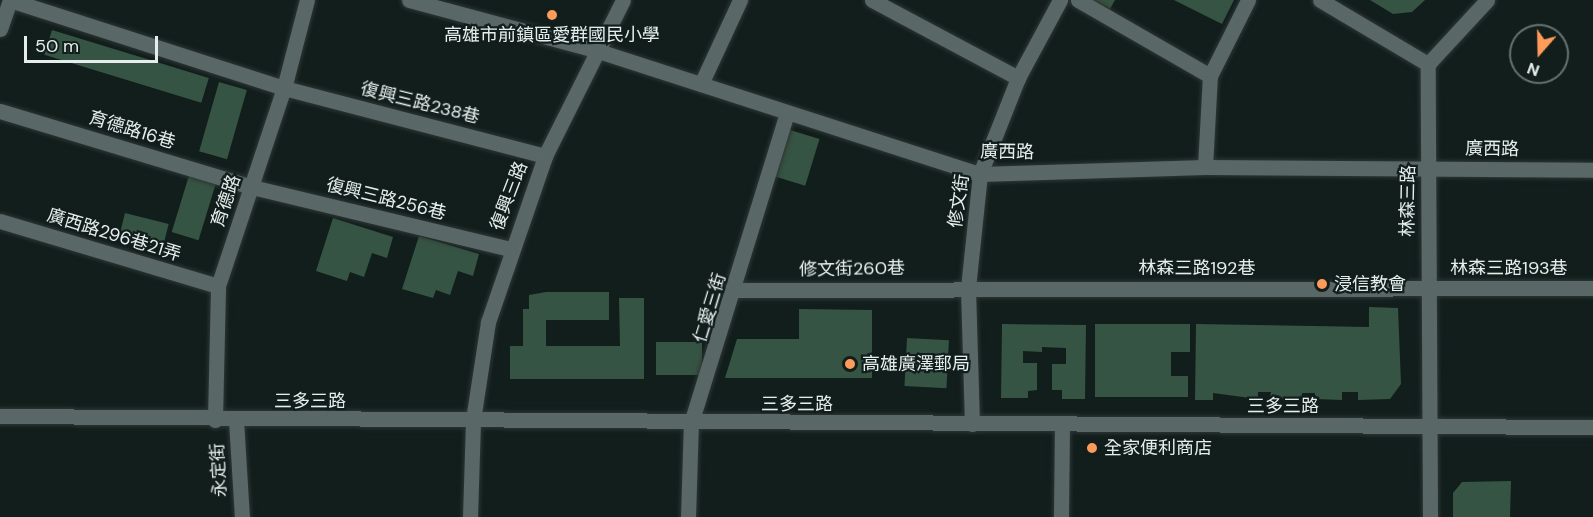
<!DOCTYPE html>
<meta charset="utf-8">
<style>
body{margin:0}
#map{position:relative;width:1593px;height:517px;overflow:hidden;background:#111e1c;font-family:"DM Sans","Noto Sans TC",sans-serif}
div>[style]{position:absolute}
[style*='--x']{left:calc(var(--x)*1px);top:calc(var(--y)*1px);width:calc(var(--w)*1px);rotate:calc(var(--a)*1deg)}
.building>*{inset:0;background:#365443;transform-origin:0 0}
.roads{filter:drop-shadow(0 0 2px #2f3635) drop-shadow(0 0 2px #2f3635)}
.minor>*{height:15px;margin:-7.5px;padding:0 7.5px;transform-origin:7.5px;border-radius:7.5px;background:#596866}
.tertiary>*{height:15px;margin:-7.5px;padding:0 7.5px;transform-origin:7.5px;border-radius:7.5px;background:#596866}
.dots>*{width:16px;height:16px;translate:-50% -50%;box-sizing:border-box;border:3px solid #111e1c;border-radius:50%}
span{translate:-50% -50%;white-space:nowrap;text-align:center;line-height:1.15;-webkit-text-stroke:4.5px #111e1c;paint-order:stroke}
.poi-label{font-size:18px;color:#e6eeed}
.left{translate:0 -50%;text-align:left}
.street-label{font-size:18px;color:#e6eeed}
.north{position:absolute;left:1509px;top:24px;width:60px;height:60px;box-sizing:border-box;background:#111e1c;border:2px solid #667170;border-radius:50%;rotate:200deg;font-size:16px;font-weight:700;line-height:24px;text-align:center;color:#e6eeed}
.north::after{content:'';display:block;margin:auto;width:21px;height:27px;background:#ff9b5a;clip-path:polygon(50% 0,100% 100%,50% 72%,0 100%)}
.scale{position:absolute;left:24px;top:36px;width:134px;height:27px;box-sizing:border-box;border:3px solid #e6eeed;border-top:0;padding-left:8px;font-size:18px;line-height:21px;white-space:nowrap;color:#e6eeed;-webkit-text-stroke:4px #111e1c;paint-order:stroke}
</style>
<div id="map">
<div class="building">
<div style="clip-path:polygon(1093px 0,1115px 0,1110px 9px)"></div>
<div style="clip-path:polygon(1174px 0,1234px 0,1222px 24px)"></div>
<div style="clip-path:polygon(1370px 0,1425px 0,1412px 12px,1393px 14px)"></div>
<div style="left:52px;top:30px;width:164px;height:26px;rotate:17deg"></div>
<div style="left:219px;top:82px;width:29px;height:72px;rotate:16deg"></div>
<div style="left:787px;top:129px;width:34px;height:49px;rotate:17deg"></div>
<div style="left:191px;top:169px;width:28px;height:66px;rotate:17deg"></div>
<div style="left:125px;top:213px;width:45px;height:26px;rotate:14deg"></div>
<div style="clip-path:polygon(333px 218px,393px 237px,387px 258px,372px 253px,364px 277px,350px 272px,347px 281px,316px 271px)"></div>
<div style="clip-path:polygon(419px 236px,479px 254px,473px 276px,458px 271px,450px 295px,436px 290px,433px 298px,402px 289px)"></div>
<div style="clip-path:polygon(546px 292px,609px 292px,609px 320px,546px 320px,546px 346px,620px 346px,619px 298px,644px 298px,644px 379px,510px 379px,510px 346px,523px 346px,523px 309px,529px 309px,529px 295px)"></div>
<div style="clip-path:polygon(1369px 307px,1398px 308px,1401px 384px,1390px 399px,1358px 400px,1358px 392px,1342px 392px,1342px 400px,1315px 399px,1315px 393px,1302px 393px,1302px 399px,1270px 398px,1271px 392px,1258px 392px,1258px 399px,1213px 393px,1213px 400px,1195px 400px,1196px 324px,1369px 327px)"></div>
<div style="clip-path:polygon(799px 309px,872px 310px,872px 378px,725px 378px,737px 339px,799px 339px)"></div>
<div style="clip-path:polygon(1002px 324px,1086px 325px,1085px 399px,1062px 399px,1062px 390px,1052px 390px,1052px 364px,1066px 364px,1066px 348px,1042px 347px,1042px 352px,1023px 351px,1023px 363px,1037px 363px,1037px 390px,1028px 391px,1028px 398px,1001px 398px)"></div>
<div style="clip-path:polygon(1095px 324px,1190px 324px,1190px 352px,1171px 352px,1171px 376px,1188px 376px,1188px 397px,1095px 397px)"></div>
<div style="left:907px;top:338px;width:42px;height:48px;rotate:3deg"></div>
<div style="left:656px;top:342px;width:46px;height:33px"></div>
<div style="clip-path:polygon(1511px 481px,1510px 517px,1453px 517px,1453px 493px,1462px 482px)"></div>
</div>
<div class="roads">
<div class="minor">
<div style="--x:10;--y:0;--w:288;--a:17.8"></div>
<div style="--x:284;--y:88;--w:270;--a:14.6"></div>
<div style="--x:409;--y:0;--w:193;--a:15"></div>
<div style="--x:595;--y:50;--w:404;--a:17.9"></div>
<div style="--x:980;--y:174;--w:225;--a:-1.8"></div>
<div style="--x:1205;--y:167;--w:388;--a:0.4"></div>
<div style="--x:872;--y:0;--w:166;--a:28.1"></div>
<div style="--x:1078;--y:0;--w:152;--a:29.9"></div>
<div style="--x:1320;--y:0;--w:126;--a:30.7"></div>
<div style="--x:0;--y:29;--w:31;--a:-71"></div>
<div style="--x:701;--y:84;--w:93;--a:-65.1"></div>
<div style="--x:0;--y:111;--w:263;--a:16.8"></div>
<div style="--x:252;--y:187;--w:265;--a:13.5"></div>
<div style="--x:1205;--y:167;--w:91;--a:-86.9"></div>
<div style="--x:1210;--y:76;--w:85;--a:-63.4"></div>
<div style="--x:0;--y:221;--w:227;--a:16.6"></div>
<div style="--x:736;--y:290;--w:857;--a:-0.13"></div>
<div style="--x:215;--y:420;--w:134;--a:-88.7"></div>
<div style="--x:218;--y:286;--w:209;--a:-71.6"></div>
<div style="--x:284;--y:88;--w:91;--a:-75.4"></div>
<div style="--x:236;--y:420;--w:97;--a:86.5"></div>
<div style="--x:972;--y:424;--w:136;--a:-91.7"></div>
<div style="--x:968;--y:288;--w:115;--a:-84"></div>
<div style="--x:980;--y:174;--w:103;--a:-68.4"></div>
<div style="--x:1018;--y:78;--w:89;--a:-61.7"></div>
<div style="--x:688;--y:517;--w:94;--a:-88.2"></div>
<div style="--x:691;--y:423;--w:325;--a:-72.8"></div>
<div style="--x:1061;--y:517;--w:93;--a:-89.4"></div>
<div style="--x:1430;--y:517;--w:453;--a:-90.3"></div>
<div style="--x:1428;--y:64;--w:87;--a:-47.3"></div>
</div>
<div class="tertiary">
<div style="--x:0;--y:416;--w:1593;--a:0.4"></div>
<div style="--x:470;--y:517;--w:97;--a:-88.2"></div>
<div style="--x:473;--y:420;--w:99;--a:-81.3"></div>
<div style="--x:488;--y:322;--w:176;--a:-71"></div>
<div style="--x:545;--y:156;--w:174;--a:-63.4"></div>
</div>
</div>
<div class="dots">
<div style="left:552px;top:15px;background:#ff9b5a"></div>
<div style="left:1322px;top:284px;background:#ff9b5a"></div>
<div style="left:850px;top:364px;background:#ff9b5a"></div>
<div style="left:1092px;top:448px;background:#ff9b5a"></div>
</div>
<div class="poi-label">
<span style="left:552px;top:35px">高雄市前鎮區愛群國民小學</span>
<span class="left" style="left:1334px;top:284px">浸信教會</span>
<span class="left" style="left:862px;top:364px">高雄廣澤郵局</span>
<span class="left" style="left:1104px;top:448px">全家便利商店</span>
</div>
<div class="street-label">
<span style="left:420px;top:103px;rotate:14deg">復興三路238巷</span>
<span style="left:132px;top:130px;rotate:17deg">育德路16巷</span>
<span style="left:1492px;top:149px;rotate:1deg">廣西路</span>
<span style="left:1007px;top:152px;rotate:1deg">廣西路</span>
<span style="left:509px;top:196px;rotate:-69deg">復興三路</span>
<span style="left:386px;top:199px;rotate:14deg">復興三路256巷</span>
<span style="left:226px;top:201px;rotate:-71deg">育德路</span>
<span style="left:959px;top:201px;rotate:-82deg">修文街</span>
<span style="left:1408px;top:201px;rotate:-89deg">林森三路</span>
<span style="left:114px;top:235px;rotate:17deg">廣西路296巷21弄</span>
<span style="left:1197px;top:268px">林森三路192巷</span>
<span style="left:1509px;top:268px">林森三路193巷</span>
<span style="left:852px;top:269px;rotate:-1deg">修文街260巷</span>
<span style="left:710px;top:308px;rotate:-73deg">仁愛三街</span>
<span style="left:310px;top:401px">三多三路</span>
<span style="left:797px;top:404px">三多三路</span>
<span style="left:1283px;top:406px">三多三路</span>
<span style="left:219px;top:470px;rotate:-93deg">永定街</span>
</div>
<div class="north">N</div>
<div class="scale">50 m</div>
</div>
